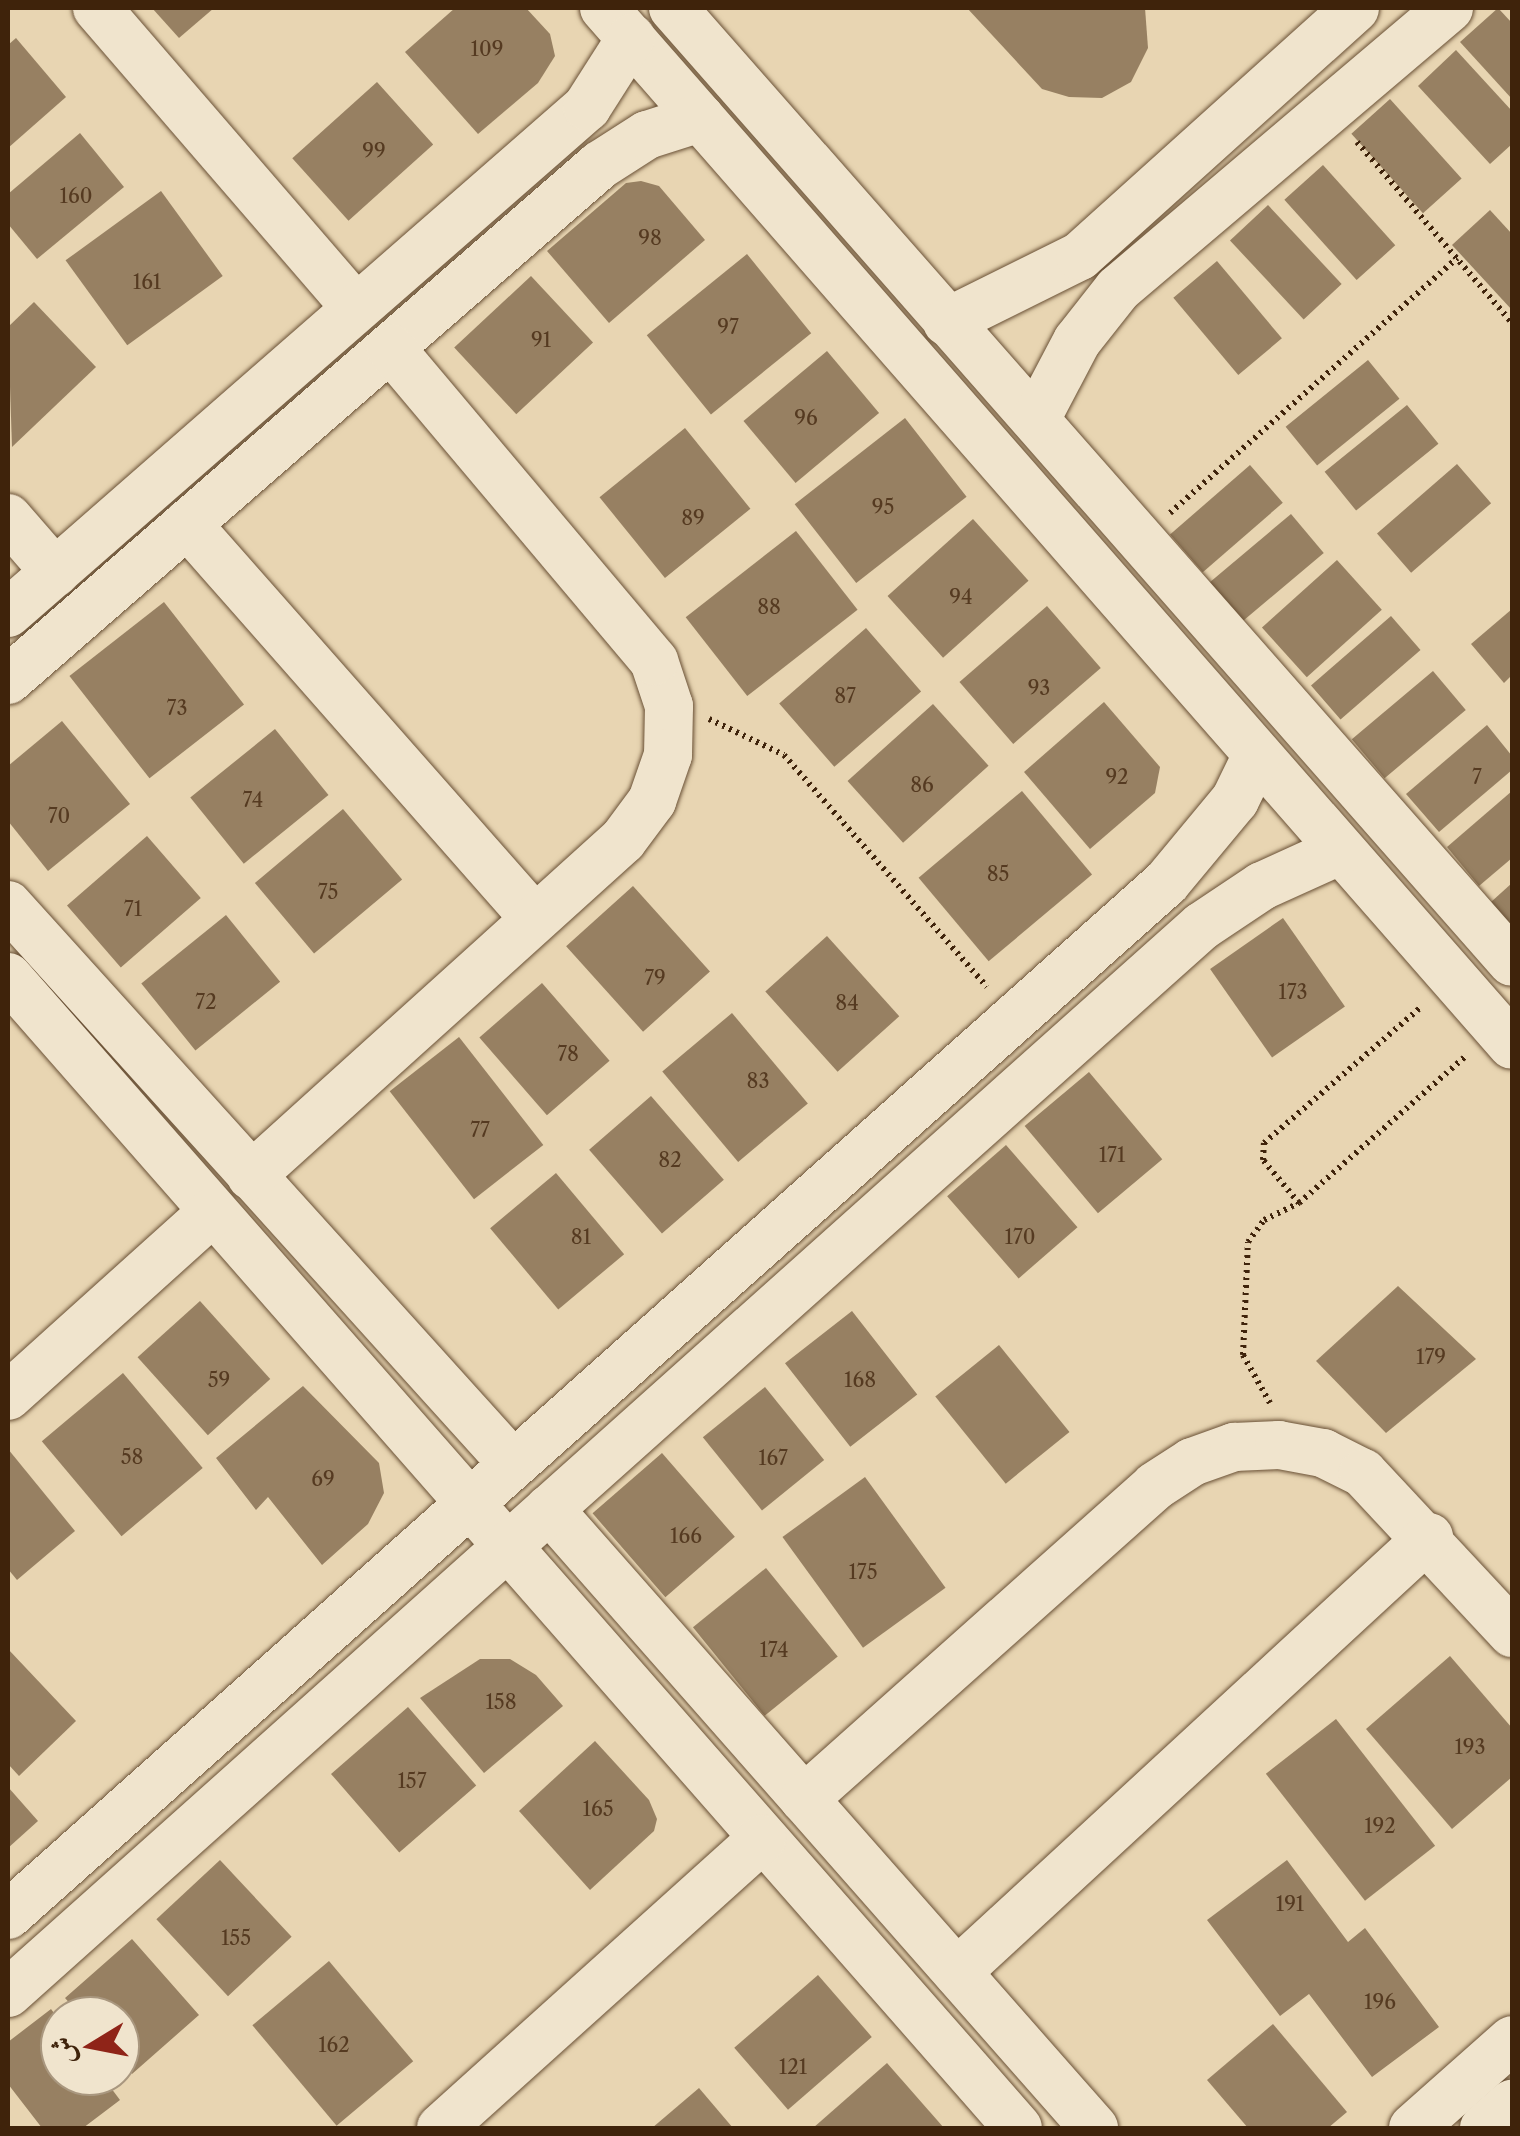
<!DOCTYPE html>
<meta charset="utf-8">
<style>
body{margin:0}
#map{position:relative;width:1520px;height:2136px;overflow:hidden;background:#e8d5b2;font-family:"Libre Caslon Text",Amiri,serif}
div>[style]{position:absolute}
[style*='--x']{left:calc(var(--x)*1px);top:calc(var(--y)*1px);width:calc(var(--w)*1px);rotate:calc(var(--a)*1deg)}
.building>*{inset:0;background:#978062;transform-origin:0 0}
.path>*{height:6px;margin-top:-3px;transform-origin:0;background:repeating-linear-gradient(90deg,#3f230b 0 2.5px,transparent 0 7.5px)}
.roads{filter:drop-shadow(0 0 2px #695035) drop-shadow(0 0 2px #695035)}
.minor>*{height:48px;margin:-24px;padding:0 24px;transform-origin:24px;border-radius:24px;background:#f0e4cd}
span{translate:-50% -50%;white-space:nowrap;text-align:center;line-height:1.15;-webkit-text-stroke:8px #f0e4cd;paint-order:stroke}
.number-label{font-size:20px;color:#553a21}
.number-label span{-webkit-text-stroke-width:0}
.frame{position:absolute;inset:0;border:10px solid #3f230b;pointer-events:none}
.north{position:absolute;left:40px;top:1996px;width:100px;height:100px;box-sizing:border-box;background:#f0e4cd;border:2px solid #a9977f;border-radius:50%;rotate:260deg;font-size:28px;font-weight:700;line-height:40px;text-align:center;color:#3f230b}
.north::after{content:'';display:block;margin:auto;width:35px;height:45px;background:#8f2418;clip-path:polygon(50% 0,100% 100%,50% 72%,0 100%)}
</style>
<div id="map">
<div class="building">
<div style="clip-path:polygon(152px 8px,214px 8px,179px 38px)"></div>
<div style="clip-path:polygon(455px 8px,526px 8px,550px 34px,555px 56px,538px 83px,478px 134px,405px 52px)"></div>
<div style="clip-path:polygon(967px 8px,1145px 8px,1148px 48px,1131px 82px,1102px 98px,1069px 97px,1042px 89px)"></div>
<div style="clip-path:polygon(1498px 8px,1512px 23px,1512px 99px,1460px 42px)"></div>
<div style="clip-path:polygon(16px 38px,66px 97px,8px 148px,8px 45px)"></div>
<div style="clip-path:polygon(1456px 50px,1512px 111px,1512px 144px,1490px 164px,1418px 86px)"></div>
<div style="left:377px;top:82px;width:84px;height:114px;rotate:48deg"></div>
<div style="left:1390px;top:99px;width:107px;height:52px;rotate:48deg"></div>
<div style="clip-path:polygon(80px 133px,124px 187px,37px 259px,8px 224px,8px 194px)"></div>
<div style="left:1323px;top:165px;width:108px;height:52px;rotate:48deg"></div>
<div style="clip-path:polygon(641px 181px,659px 186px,705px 240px,609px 323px,547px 251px,626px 183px)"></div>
<div style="left:161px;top:191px;width:105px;height:118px;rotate:54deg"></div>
<div style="left:1268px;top:205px;width:108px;height:52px;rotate:47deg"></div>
<div style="clip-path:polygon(1490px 210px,1512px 234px,1512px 310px,1452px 245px)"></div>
<div style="left:747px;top:254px;width:102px;height:129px;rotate:51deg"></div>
<div style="left:1217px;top:261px;width:101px;height:57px;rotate:50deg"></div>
<div style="left:531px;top:276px;width:91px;height:105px;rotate:47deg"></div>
<div style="clip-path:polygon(34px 302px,96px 367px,12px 447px,8px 327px)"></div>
<div style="left:827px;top:351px;width:81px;height:109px;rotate:50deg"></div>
<div style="left:1368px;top:360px;width:50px;height:106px;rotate:51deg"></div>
<div style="left:1407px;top:405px;width:50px;height:106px;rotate:51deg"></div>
<div style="left:905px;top:418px;width:100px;height:140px;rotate:52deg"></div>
<div style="left:685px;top:428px;width:104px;height:110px;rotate:51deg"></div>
<div style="left:1457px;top:464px;width:52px;height:106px;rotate:49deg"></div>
<div style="left:1250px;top:465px;width:50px;height:106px;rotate:49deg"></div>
<div style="left:1291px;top:514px;width:51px;height:106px;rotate:50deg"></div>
<div style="left:973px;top:519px;width:83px;height:115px;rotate:48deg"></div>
<div style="left:796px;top:531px;width:100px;height:140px;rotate:52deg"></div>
<div style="left:1337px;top:560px;width:67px;height:101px;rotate:48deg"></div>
<div style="left:164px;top:602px;width:130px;height:120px;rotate:52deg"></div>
<div style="left:1047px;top:606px;width:82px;height:116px;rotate:49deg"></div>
<div style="clip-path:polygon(1512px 609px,1512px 675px,1504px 683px,1471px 644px)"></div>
<div style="left:1391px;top:616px;width:45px;height:106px;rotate:49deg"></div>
<div style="left:866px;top:628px;width:84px;height:115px;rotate:49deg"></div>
<div style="left:1433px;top:671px;width:51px;height:106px;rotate:50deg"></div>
<div style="clip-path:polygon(1104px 702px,1160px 767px,1155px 793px,1090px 849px,1024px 772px)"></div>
<div style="left:933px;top:704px;width:83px;height:115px;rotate:48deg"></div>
<div style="clip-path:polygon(62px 721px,130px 804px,48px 871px,8px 821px,8px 766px)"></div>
<div style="clip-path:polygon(1487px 725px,1512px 756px,1512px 770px,1439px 832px,1406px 794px)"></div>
<div style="left:275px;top:729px;width:85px;height:109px;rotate:51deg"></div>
<div style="left:1022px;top:791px;width:109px;height:135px;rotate:50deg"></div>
<div style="clip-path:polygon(1512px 791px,1512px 858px,1479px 886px,1447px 847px)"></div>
<div style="left:343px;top:809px;width:92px;height:115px;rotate:50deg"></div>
<div style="left:147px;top:836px;width:82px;height:106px;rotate:49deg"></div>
<div style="clip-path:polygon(1512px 883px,1512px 927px,1491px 902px)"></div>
<div style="left:633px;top:886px;width:115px;height:90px;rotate:48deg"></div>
<div style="left:226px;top:915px;width:86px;height:109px;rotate:51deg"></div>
<div style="left:1283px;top:918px;width:108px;height:89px;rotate:55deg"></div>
<div style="left:827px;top:936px;width:108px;height:83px;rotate:48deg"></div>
<div style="left:542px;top:983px;width:103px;height:83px;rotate:49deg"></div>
<div style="left:732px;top:1013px;width:118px;height:91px;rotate:50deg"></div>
<div style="left:459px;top:1037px;width:137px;height:88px;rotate:52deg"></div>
<div style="left:1089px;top:1072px;width:114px;height:84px;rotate:50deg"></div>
<div style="left:651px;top:1096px;width:111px;height:82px;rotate:49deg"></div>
<div style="left:1006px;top:1145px;width:109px;height:78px;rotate:49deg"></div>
<div style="left:556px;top:1173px;width:106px;height:86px;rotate:50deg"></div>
<div style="clip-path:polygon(1398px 1286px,1476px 1359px,1386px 1433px,1316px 1361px)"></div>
<div style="left:200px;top:1301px;width:105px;height:84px;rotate:48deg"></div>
<div style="left:852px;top:1311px;width:106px;height:85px;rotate:52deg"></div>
<div style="left:999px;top:1345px;width:112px;height:82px;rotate:51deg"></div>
<div style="left:123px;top:1373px;width:124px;height:106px;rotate:50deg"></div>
<div style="clip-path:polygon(303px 1386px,379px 1463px,384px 1493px,368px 1524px,322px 1565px,268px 1497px,256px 1510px,216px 1458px)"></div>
<div style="left:765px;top:1387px;width:94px;height:80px;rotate:51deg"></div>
<div style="clip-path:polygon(8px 1449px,75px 1531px,17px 1580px,8px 1569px)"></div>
<div style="left:662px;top:1453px;width:111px;height:92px;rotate:49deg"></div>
<div style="left:865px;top:1477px;width:137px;height:102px;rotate:54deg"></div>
<div style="left:766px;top:1568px;width:114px;height:94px;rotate:51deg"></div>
<div style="clip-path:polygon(8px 1649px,76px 1721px,19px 1776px,8px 1764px)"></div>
<div style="clip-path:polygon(1450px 1656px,1512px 1728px,1512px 1777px,1452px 1829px,1366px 1729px)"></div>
<div style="clip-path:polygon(480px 1659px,510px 1659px,536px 1675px,563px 1706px,484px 1773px,420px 1698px)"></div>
<div style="left:408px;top:1707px;width:104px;height:102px;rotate:49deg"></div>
<div style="left:1336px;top:1719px;width:161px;height:89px;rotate:52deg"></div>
<div style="clip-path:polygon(595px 1741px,649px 1800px,657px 1819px,654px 1831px,590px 1890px,519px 1811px)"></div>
<div style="clip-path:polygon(8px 1787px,38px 1821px,8px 1848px)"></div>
<div style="left:220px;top:1860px;width:105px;height:87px;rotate:47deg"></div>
<div style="clip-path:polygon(1287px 1860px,1348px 1942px,1365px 1928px,1439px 2027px,1372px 2077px,1309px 1994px,1280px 2016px,1207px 1920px)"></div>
<div style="clip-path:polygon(132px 1939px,199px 2015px,132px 2074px,120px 2061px,120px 2016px,81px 2016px,65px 1998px)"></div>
<div style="left:329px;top:1961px;width:131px;height:100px;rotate:50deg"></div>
<div style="left:818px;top:1975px;width:82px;height:111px;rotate:49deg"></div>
<div style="clip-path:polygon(51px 2009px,60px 2021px,60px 2076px,102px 2076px,120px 2100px,83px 2128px,42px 2128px,8px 2084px,8px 2042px)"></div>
<div style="clip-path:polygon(1273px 2024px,1347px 2112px,1328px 2128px,1248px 2128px,1207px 2080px)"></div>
<div style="clip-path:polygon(887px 2063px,944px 2128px,813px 2128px)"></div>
<div style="clip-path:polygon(699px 2088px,733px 2128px,652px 2128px)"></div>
</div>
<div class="path">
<div style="--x:1357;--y:142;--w:238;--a:49.4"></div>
<div style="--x:1170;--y:513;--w:384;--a:-41.6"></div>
<div style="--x:709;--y:719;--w:83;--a:25.6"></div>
<div style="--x:784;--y:755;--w:308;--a:48.8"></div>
<div style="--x:1299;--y:1203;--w:56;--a:-129.9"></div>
<div style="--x:1263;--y:1160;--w:17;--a:-87"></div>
<div style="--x:1264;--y:1143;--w:209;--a:-40.9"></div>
<div style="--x:1270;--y:1403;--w:55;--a:-119.4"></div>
<div style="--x:1243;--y:1355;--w:113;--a:-87.5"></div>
<div style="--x:1248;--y:1242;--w:27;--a:-54"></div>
<div style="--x:1264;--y:1220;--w:39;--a:-26"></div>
<div style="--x:1299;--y:1203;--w:222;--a:-41.4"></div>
</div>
<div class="roads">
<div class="minor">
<div style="--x:97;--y:8;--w:396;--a:49.2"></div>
<div style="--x:604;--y:8;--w:1378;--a:48.79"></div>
<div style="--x:673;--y:8;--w:1270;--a:48.67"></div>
<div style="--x:947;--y:322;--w:148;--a:-26.4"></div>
<div style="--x:1080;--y:256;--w:370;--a:-42"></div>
<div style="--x:1036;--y:419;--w:88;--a:-62.3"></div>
<div style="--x:1077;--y:341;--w:66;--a:-51.7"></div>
<div style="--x:1118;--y:289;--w:434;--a:-40.3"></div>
<div style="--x:8;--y:518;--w:72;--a:49"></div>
<div style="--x:187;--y:524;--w:526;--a:48.62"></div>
<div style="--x:8;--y:613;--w:769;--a:-41.15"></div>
<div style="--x:587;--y:107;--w:82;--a:-57.5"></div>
<div style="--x:8;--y:680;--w:785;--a:-41.02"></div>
<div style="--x:600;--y:165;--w:56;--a:-32.6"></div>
<div style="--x:647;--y:135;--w:56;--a:-17.8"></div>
<div style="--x:8;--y:905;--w:752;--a:47.91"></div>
<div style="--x:8;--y:977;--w:1531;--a:48.73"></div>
<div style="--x:251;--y:1176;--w:501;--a:-42.09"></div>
<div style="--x:623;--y:840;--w:49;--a:-53.4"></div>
<div style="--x:652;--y:801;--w:49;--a:-70.8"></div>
<div style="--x:668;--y:755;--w:49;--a:-88.8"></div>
<div style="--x:669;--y:706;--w:47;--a:-108.4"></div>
<div style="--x:654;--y:661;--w:409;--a:-130.1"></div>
<div style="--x:8;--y:1396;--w:275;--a:-42"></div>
<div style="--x:549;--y:1509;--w:825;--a:48.64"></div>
<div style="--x:804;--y:1799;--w:470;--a:-41.7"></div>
<div style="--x:1155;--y:1486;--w:44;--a:-33"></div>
<div style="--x:1192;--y:1462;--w:45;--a:-19.7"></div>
<div style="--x:1234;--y:1447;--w:45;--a:-2.5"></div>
<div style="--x:1279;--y:1445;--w:45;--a:10.3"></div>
<div style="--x:1323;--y:1453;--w:45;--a:26.6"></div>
<div style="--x:1363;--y:1473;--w:219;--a:47"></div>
<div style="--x:8;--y:1915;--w:1551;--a:-41.71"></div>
<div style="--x:1166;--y:883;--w:108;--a:-50.3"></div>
<div style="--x:1235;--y:800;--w:48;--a:-64"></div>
<div style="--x:957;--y:1972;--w:642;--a:-42.66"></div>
<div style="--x:8;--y:1993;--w:1601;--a:-41.79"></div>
<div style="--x:1202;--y:926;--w:72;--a:-33.7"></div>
<div style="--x:1262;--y:886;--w:85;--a:-24.4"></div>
<div style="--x:441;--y:2128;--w:432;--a:-42"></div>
<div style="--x:1413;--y:2128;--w:132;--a:-41.6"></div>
<div style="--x:1484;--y:2128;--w:37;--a:-41"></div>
</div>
</div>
<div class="number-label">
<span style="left:487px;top:49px">109</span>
<span style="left:374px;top:151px">99</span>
<span style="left:76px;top:196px">160</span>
<span style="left:650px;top:238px">98</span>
<span style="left:147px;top:282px">161</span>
<span style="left:728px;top:327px">97</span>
<span style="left:541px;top:340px">91</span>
<span style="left:806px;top:418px">96</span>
<span style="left:883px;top:507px">95</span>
<span style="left:693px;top:518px">89</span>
<span style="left:961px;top:597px">94</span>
<span style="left:769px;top:607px">88</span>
<span style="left:1039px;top:688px">93</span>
<span style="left:845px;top:696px">87</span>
<span style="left:177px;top:708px">73</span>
<span style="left:1117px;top:777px">92</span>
<span style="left:1477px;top:777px">7</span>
<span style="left:922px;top:785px">86</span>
<span style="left:253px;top:800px">74</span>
<span style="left:59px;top:816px">70</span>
<span style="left:998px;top:874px">85</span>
<span style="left:328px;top:892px">75</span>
<span style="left:133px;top:909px">71</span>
<span style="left:655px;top:978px">79</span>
<span style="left:1293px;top:992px">173</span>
<span style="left:206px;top:1002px">72</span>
<span style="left:847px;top:1003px">84</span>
<span style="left:568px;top:1054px">78</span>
<span style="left:758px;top:1081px">83</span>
<span style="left:480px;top:1130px">77</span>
<span style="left:1112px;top:1155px">171</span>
<span style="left:670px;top:1160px">82</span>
<span style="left:581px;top:1237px">81</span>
<span style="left:1020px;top:1237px">170</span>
<span style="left:1431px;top:1357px">179</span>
<span style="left:219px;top:1380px">59</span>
<span style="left:860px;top:1380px">168</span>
<span style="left:132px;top:1457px">58</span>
<span style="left:773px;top:1458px">167</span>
<span style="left:323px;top:1479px">69</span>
<span style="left:686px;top:1536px">166</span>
<span style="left:863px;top:1572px">175</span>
<span style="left:774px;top:1650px">174</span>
<span style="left:501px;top:1702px">158</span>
<span style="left:1470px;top:1747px">193</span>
<span style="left:412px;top:1781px">157</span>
<span style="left:598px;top:1809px">165</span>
<span style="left:1380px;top:1826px">192</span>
<span style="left:1290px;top:1904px">191</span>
<span style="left:236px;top:1938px">155</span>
<span style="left:1380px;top:2002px">196</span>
<span style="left:334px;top:2045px">162</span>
<span style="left:793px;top:2067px">121</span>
</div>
<div class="frame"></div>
<div class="north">ش</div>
</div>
